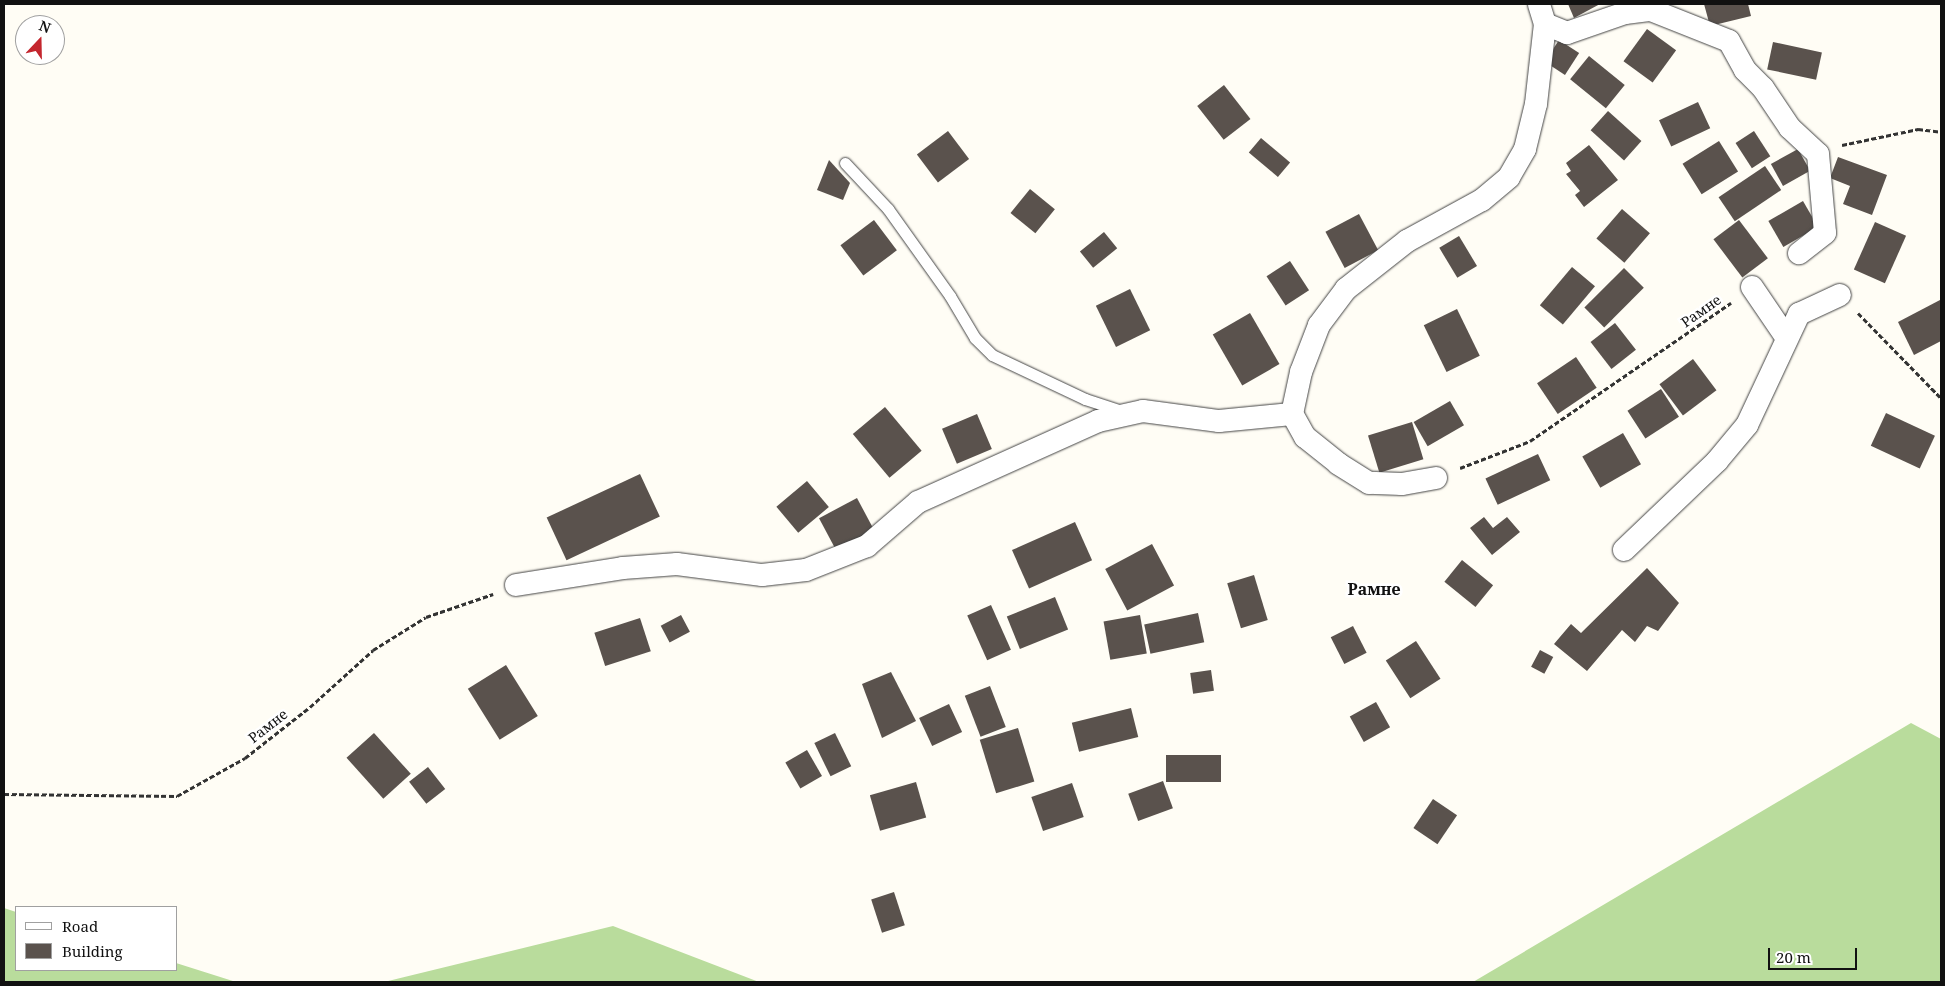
<!DOCTYPE html>
<meta charset="utf-8">
<style>
body{margin:0}
#map{position:relative;width:1945px;height:986px;overflow:hidden;background:#fffdf5;font-family:"Noto Serif",serif}
div>[style]{position:absolute}
[style*='--x']{left:calc(var(--x)*1px);top:calc(var(--y)*1px);width:calc(var(--w)*1px);rotate:calc(var(--a)*1deg)}
.forest>*{inset:0;background:#b9dc9c}
.building>*{inset:0;background:#5a524d;transform-origin:0 0}
.path>*{height:3px;margin-top:-1.5px;transform-origin:0;background:repeating-linear-gradient(90deg,#333 0 5px,transparent 0 7.5px)}
.roads{filter:drop-shadow(0 0 1px #444) drop-shadow(0 0 1px #444)}
.lane>*{height:11px;margin:-5.5px;padding:0 5.5px;transform-origin:5.5px;border-radius:5.5px;background:#fff}
.street>*{height:22px;margin:-11px;padding:0 11px;transform-origin:11px;border-radius:11px;background:#fff}
span{translate:-50% -50%;white-space:nowrap;text-align:center;line-height:1.15;-webkit-text-stroke:5px #fff;paint-order:stroke}
.street-label{font-size:14px;color:#111}
.quarter-label{font-size:16px;color:#111;font-weight:700}
.frame{position:absolute;inset:0;border:5px solid #111;pointer-events:none}
.legend{position:absolute;left:15px;top:906px;width:162px;height:65px;box-sizing:border-box;background:#fff;border:1px solid #a0a0a0;margin:0;padding:6px 9px;list-style:none;font-size:15px;color:#111}
.legend li{display:flex;align-items:center;gap:10px;height:25px}
.legend b{width:25px;border:1px solid #a0a0a0}
.north{position:absolute;left:15px;top:15px;width:50px;height:50px;box-sizing:border-box;background:#fff;border:1px solid #a0a0a0;border-radius:50%;rotate:21deg;font-size:14px;font-weight:700;line-height:20px;text-align:center;color:#111}
.north::after{content:'';display:block;margin:auto;width:18px;height:22px;background:#c4262e;clip-path:polygon(50% 0,100% 100%,50% 72%,0 100%)}
.scale{position:absolute;left:1768px;top:948px;width:89px;height:22px;box-sizing:border-box;border:2px solid #111;border-top:0;padding-left:6px;font-size:15px;line-height:18px;white-space:nowrap;color:#111;-webkit-text-stroke:4px #fff;paint-order:stroke}
</style>
<div id="map">
<div class="forest">
<div style="clip-path:polygon(1911px 723px,1941px 739px,1941px 982px,1473px 982px)"></div>
<div style="clip-path:polygon(4px 908px,16px 912px,16px 970px,176px 970px,176px 963px,236px 982px,4px 982px)"></div>
<div style="clip-path:polygon(613px 926px,759px 982px,384px 982px)"></div>
</div>
<div class="building">
<div style="clip-path:polygon(1568px 4px,1600px 4px,1574px 18px)"></div>
<div style="clip-path:polygon(1704px 4px,1748px 4px,1751px 16px,1710px 26px)"></div>
<div style="left:1647px;top:29px;width:36px;height:40px;rotate:36deg"></div>
<div style="left:1559px;top:40px;width:24px;height:26px;rotate:33deg"></div>
<div style="left:1773px;top:42px;width:50px;height:28px;rotate:12deg"></div>
<div style="left:1589px;top:56px;width:46px;height:30px;rotate:39deg"></div>
<div style="left:1224px;top:85px;width:43px;height:34px;rotate:52deg"></div>
<div style="left:1698px;top:102px;width:29px;height:43px;rotate:65deg"></div>
<div style="left:1608px;top:111px;width:45px;height:26px;rotate:42deg"></div>
<div style="left:948px;top:131px;width:35px;height:39px;rotate:53deg"></div>
<div style="left:1754px;top:131px;width:30px;height:22px;rotate:57deg"></div>
<div style="left:1261px;top:138px;width:38px;height:19px;rotate:40deg"></div>
<div style="left:1719px;top:141px;width:36px;height:43px;rotate:58deg"></div>
<div style="clip-path:polygon(1589px 145px,1618px 180px,1584px 207px,1575px 195px,1580px 191px,1566px 174px,1571px 171px,1566px 163px)"></div>
<div style="left:1798px;top:149px;width:25px;height:31px;rotate:61deg"></div>
<div style="clip-path:polygon(1838px 157px,1887px 175px,1872px 215px,1843px 204px,1850px 186px,1830px 178px)"></div>
<div style="clip-path:polygon(829px 160px,850px 183px,843px 200px,817px 190px)"></div>
<div style="left:1765px;top:166px;width:29px;height:56px;rotate:56deg"></div>
<div style="left:1030px;top:189px;width:32px;height:31px;rotate:39deg"></div>
<div style="left:1803px;top:201px;width:30px;height:40px;rotate:60deg"></div>
<div style="left:1622px;top:209px;width:37px;height:39px;rotate:41deg"></div>
<div style="left:1359px;top:214px;width:41px;height:38px;rotate:62deg"></div>
<div style="left:874px;top:220px;width:38px;height:42px;rotate:53deg"></div>
<div style="left:1739px;top:220px;width:48px;height:32px;rotate:53deg"></div>
<div style="left:1875px;top:222px;width:34px;height:52px;rotate:24deg"></div>
<div style="left:1104px;top:232px;width:21px;height:31px;rotate:51deg"></div>
<div style="left:1459px;top:236px;width:35px;height:23px;rotate:59deg"></div>
<div style="left:1290px;top:261px;width:35px;height:28px;rotate:57deg"></div>
<div style="left:1572px;top:267px;width:30px;height:50px;rotate:40deg"></div>
<div style="left:1624px;top:268px;width:28px;height:56px;rotate:45deg"></div>
<div style="left:1130px;top:289px;width:46px;height:38px;rotate:64deg"></div>
<div style="clip-path:polygon(1940px 300px,1941px 341px,1914px 355px,1898px 322px)"></div>
<div style="left:1457px;top:309px;width:52px;height:37px;rotate:64deg"></div>
<div style="left:1250px;top:313px;width:59px;height:43px;rotate:60deg"></div>
<div style="left:1615px;top:323px;width:34px;height:31px;rotate:52deg"></div>
<div style="left:1576px;top:357px;width:37px;height:47px;rotate:56deg"></div>
<div style="left:1693px;top:359px;width:39px;height:42px;rotate:53deg"></div>
<div style="left:1661px;top:389px;width:33px;height:40px;rotate:57deg"></div>
<div style="left:1450px;top:401px;width:28px;height:42px;rotate:60deg"></div>
<div style="left:885px;top:407px;width:57px;height:42px;rotate:50deg"></div>
<div style="left:1886px;top:413px;width:54px;height:36px;rotate:25deg"></div>
<div style="left:977px;top:414px;width:38px;height:38px;rotate:67deg"></div>
<div style="left:1412px;top:422px;width:39px;height:46px;rotate:73deg"></div>
<div style="left:1623px;top:433px;width:36px;height:47px;rotate:60deg"></div>
<div style="left:1538px;top:454px;width:29px;height:58px;rotate:65deg"></div>
<div style="left:640px;top:474px;width:47px;height:103px;rotate:65deg"></div>
<div style="left:807px;top:481px;width:34px;height:40px;rotate:50deg"></div>
<div style="left:857px;top:498px;width:42px;height:43px;rotate:62deg"></div>
<div style="clip-path:polygon(1484px 517px,1493px 528px,1507px 517px,1520px 532px,1492px 555px,1470px 528px)"></div>
<div style="left:1075px;top:522px;width:42px;height:69px;rotate:66deg"></div>
<div style="left:1152px;top:544px;width:47px;height:53px;rotate:62deg"></div>
<div style="left:1462px;top:560px;width:40px;height:28px;rotate:39deg"></div>
<div style="clip-path:polygon(1647px 568px,1679px 603px,1658px 631px,1647px 626px,1635px 642px,1622px 630px,1587px 671px,1554px 644px,1571px 624px,1581px 633px)"></div>
<div style="left:1254px;top:575px;width:47px;height:28px;rotate:73deg"></div>
<div style="left:1055px;top:597px;width:35px;height:52px;rotate:68deg"></div>
<div style="left:991px;top:605px;width:49px;height:26px;rotate:66deg"></div>
<div style="left:1198px;top:613px;width:30px;height:55px;rotate:78deg"></div>
<div style="left:681px;top:615px;width:19px;height:23px;rotate:62deg"></div>
<div style="left:1140px;top:615px;width:39px;height:37px;rotate:80deg"></div>
<div style="left:640px;top:618px;width:35px;height:48px;rotate:72deg"></div>
<div style="left:1353px;top:626px;width:30px;height:25px;rotate:63deg"></div>
<div style="left:1416px;top:641px;width:45px;height:36px;rotate:57deg"></div>
<div style="left:1540px;top:650px;width:15px;height:19px;rotate:28deg"></div>
<div style="left:506px;top:665px;width:60px;height:45px;rotate:58deg"></div>
<div style="left:1211px;top:670px;width:21px;height:21px;rotate:82deg"></div>
<div style="clip-path:polygon(891px 672px,916px 721px,882px 738px,862px 684px)"></div>
<div style="left:990px;top:686px;width:44px;height:27px;rotate:69deg"></div>
<div style="left:1376px;top:702px;width:29px;height:30px;rotate:61deg"></div>
<div style="left:949px;top:704px;width:31px;height:33px;rotate:65deg"></div>
<div style="left:1131px;top:708px;width:30px;height:61px;rotate:76deg"></div>
<div style="left:1018px;top:728px;width:56px;height:40px;rotate:73deg"></div>
<div style="left:374px;top:733px;width:55px;height:37px;rotate:48deg"></div>
<div style="left:835px;top:733px;width:37px;height:23px;rotate:64deg"></div>
<div style="left:807px;top:750px;width:30px;height:25px;rotate:60deg"></div>
<div style="left:1166px;top:755px;width:55px;height:27px"></div>
<div style="left:428px;top:767px;width:28px;height:24px;rotate:52deg"></div>
<div style="left:1163px;top:781px;width:29px;height:37px;rotate:70deg"></div>
<div style="left:916px;top:782px;width:37px;height:48px;rotate:74deg"></div>
<div style="left:1072px;top:783px;width:36px;height:43px;rotate:71deg"></div>
<div style="left:1433px;top:799px;width:29px;height:35px;rotate:34deg"></div>
<div style="left:894px;top:892px;width:35px;height:24px;rotate:72deg"></div>
</div>
<div class="path">
<div style="--x:1842;--y:145;--w:78;--a:-11.9"></div>
<div style="--x:1918;--y:129;--w:23;--a:7"></div>
<div style="--x:1858;--y:313;--w:119;--a:45.7"></div>
<div style="--x:1460;--y:468;--w:75;--a:-21.1"></div>
<div style="--x:1530;--y:441;--w:244;--a:-34.5"></div>
<div style="--x:4;--y:794;--w:173;--a:0.7"></div>
<div style="--x:177;--y:796;--w:78;--a:-29.2"></div>
<div style="--x:245;--y:758;--w:83;--a:-38.1"></div>
<div style="--x:310;--y:707;--w:85;--a:-42.1"></div>
<div style="--x:373;--y:650;--w:62;--a:-31.9"></div>
<div style="--x:426;--y:617;--w:71;--a:-18.9"></div>
</div>
<div class="roads">
<div class="lane">
<div style="--x:845;--y:163;--w:63;--a:46.9"></div>
<div style="--x:888;--y:209;--w:107;--a:54.5"></div>
<div style="--x:950;--y:296;--w:49;--a:59.2"></div>
<div style="--x:975;--y:338;--w:24;--a:45"></div>
<div style="--x:992;--y:355;--w:103;--a:25.3"></div>
<div style="--x:1085;--y:399;--w:40;--a:18"></div>
</div>
<div class="street">
<div style="--x:1545;--y:24;--w:24;--a:22"></div>
<div style="--x:1567;--y:33;--w:61;--a:-19"></div>
<div style="--x:1625;--y:13;--w:26;--a:-7"></div>
<div style="--x:1651;--y:10;--w:84;--a:21.7"></div>
<div style="--x:1729;--y:41;--w:33;--a:61"></div>
<div style="--x:1745;--y:70;--w:25;--a:45"></div>
<div style="--x:1763;--y:88;--w:48;--a:56"></div>
<div style="--x:1790;--y:128;--w:38;--a:43"></div>
<div style="--x:1818;--y:154;--w:79;--a:84.9"></div>
<div style="--x:1825;--y:233;--w:33;--a:142"></div>
<div style="--x:1752;--y:287;--w:60;--a:55.8"></div>
<div style="--x:1436;--y:478;--w:35;--a:170"></div>
<div style="--x:1402;--y:484;--w:33;--a:-178"></div>
<div style="--x:1369;--y:483;--w:36;--a:-148"></div>
<div style="--x:1339;--y:464;--w:43;--a:-141.5"></div>
<div style="--x:1305;--y:437;--w:26;--a:-119"></div>
<div style="--x:1292;--y:414;--w:43;--a:-77.9"></div>
<div style="--x:1301;--y:372;--w:50;--a:-69"></div>
<div style="--x:1319;--y:325;--w:45;--a:-53.1"></div>
<div style="--x:1346;--y:289;--w:78;--a:-38.2"></div>
<div style="--x:1407;--y:241;--w:85;--a:-28.7"></div>
<div style="--x:1482;--y:200;--w:35;--a:-40"></div>
<div style="--x:1509;--y:177;--w:32;--a:-60"></div>
<div style="--x:1525;--y:149;--w:46;--a:-76.3"></div>
<div style="--x:1536;--y:104;--w:81;--a:-83.6"></div>
<div style="--x:1545;--y:24;--w:21;--a:-107"></div>
<div style="--x:1624;--y:550;--w:129;--a:-43.7"></div>
<div style="--x:1717;--y:461;--w:47;--a:-50.2"></div>
<div style="--x:1747;--y:425;--w:123;--a:-64.9"></div>
<div style="--x:1799;--y:314;--w:45;--a:-24.9"></div>
<div style="--x:516;--y:585;--w:108;--a:-9"></div>
<div style="--x:623;--y:568;--w:54;--a:-4.2"></div>
<div style="--x:677;--y:564;--w:86;--a:7.4"></div>
<div style="--x:762;--y:575;--w:44;--a:-6.5"></div>
<div style="--x:806;--y:570;--w:66;--a:-21.5"></div>
<div style="--x:867;--y:546;--w:67;--a:-40.8"></div>
<div style="--x:918;--y:502;--w:197;--a:-24.2"></div>
<div style="--x:1098;--y:421;--w:46;--a:-12.5"></div>
<div style="--x:1143;--y:411;--w:77;--a:7.5"></div>
<div style="--x:1219;--y:421;--w:73;--a:-5.5"></div>
</div>
</div>
<div class="street-label">
<span style="left:1701px;top:311px;rotate:-35deg">Рамне</span>
<span style="left:268px;top:726px;rotate:-38deg">Рамне</span>
</div>
<div class="quarter-label">
<span style="left:1374px;top:589px">Рамне</span>
</div>
<div class="frame"></div>
<ul class="legend">
<li><b style="height:6px;background:#fff"></b>Road</li>
<li><b style="height:14px;background:#5a524d"></b>Building</li>
</ul>
<div class="north">N</div>
<div class="scale">20 m</div>
</div>
